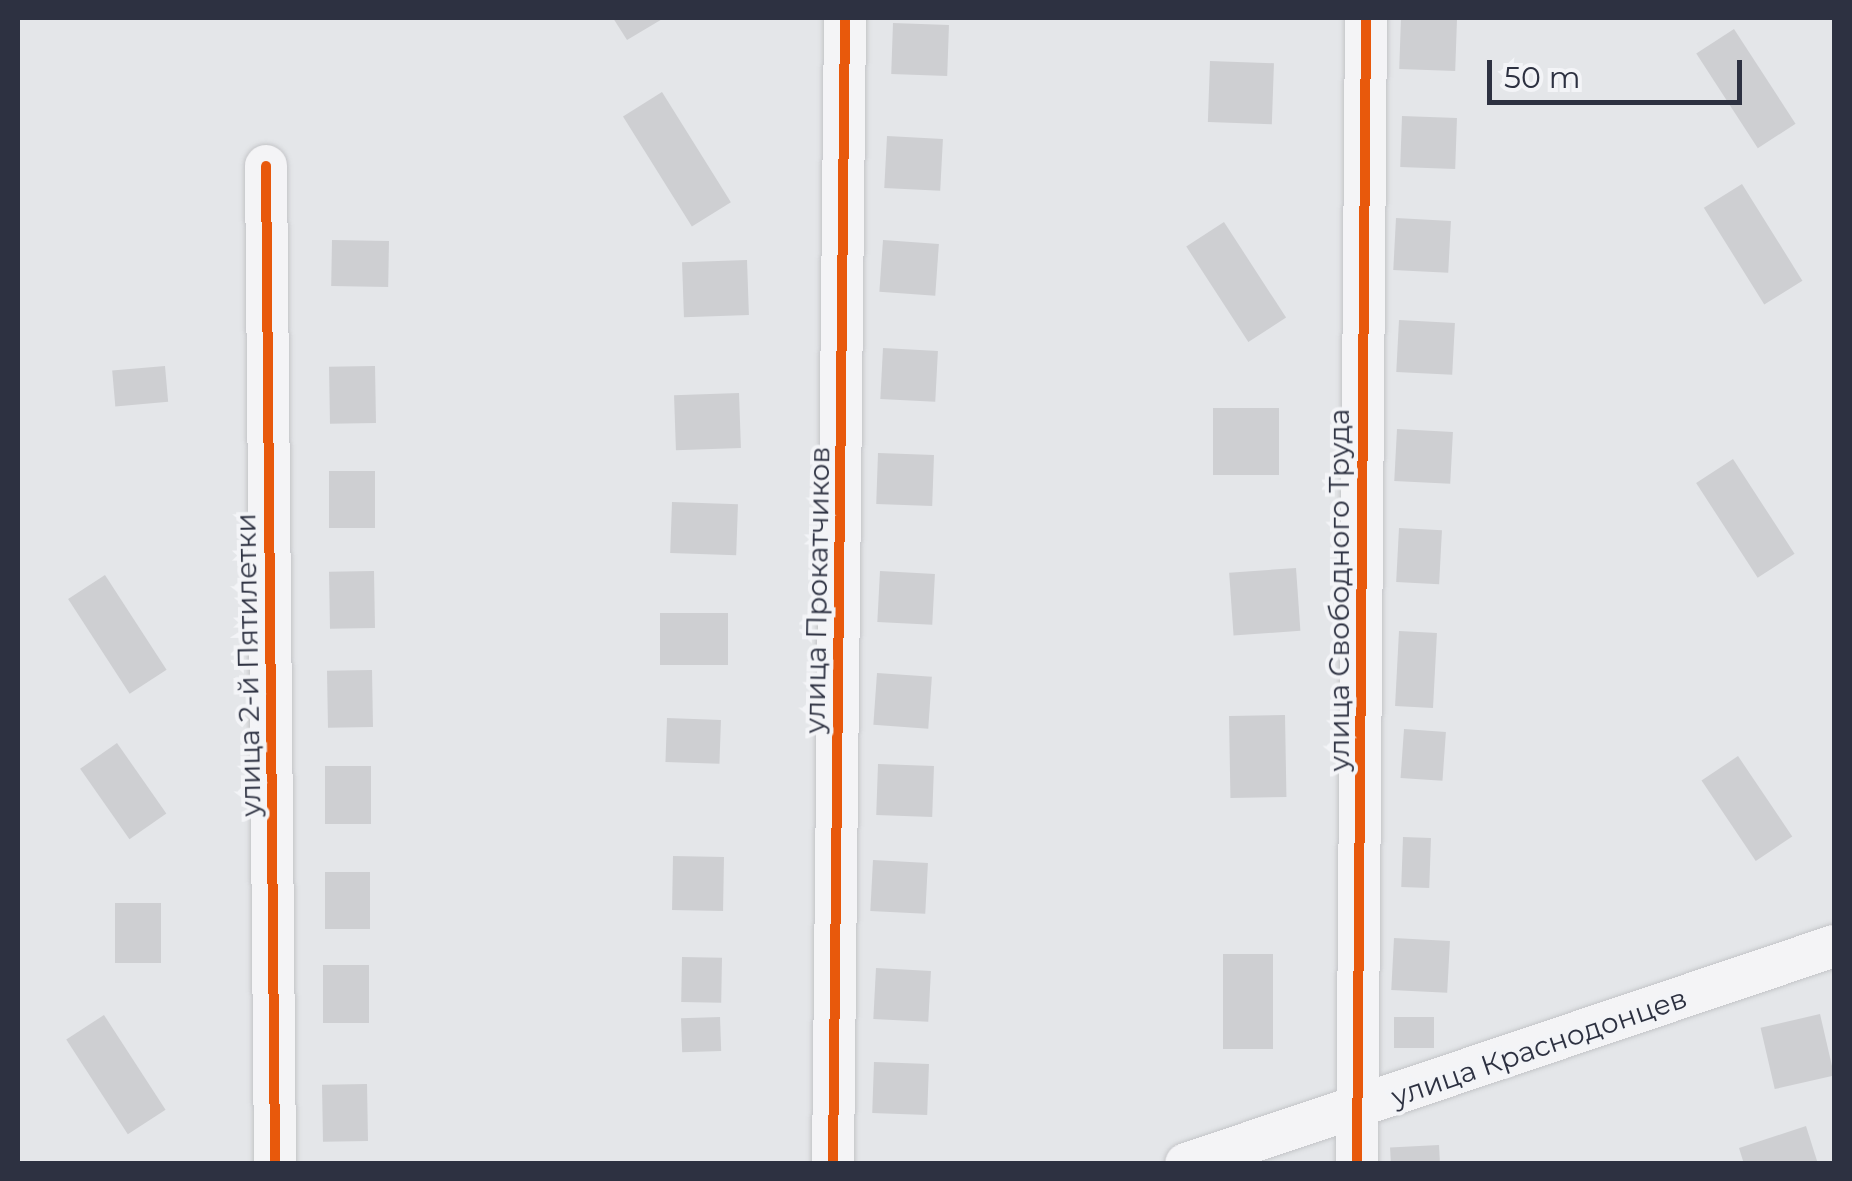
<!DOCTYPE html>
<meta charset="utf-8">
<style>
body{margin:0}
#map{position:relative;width:1852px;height:1181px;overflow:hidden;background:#e4e6e9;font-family:Montserrat,sans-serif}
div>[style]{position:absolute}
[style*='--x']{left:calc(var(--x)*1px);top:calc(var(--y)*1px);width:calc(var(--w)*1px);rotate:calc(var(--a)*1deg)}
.building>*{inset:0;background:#cecfd2;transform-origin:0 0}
.roads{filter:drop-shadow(0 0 2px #c3c4c7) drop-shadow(0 0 2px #c3c4c7)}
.minor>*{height:42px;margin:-21px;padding:0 21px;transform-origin:21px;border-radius:21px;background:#f4f4f6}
.cycleway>*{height:10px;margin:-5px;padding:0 5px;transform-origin:5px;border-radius:5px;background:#e8590c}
span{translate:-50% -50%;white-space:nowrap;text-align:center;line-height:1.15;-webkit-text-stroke:8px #f3f4f7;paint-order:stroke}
.street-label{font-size:28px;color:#2d3141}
.frame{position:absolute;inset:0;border:20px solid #2d3141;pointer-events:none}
.scale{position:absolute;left:1487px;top:60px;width:255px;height:45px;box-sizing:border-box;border:5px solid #2d3141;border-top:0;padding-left:12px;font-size:30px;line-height:35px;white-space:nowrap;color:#2d3141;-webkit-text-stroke:8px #f3f4f7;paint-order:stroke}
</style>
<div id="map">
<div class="building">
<div style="clip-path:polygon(613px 18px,664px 18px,627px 40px)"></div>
<div style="left:1401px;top:18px;width:56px;height:51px;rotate:2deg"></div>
<div style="left:893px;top:23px;width:56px;height:51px;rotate:2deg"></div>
<div style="left:1734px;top:29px;width:113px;height:45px;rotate:57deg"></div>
<div style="left:1210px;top:61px;width:64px;height:61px;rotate:2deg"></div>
<div style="left:662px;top:92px;width:130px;height:46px;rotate:58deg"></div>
<div style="left:1402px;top:116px;width:55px;height:51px;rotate:2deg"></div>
<div style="left:887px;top:136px;width:56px;height:52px;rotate:3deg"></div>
<div style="left:1742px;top:184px;width:114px;height:45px;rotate:58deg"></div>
<div style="left:1396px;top:218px;width:55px;height:52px;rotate:3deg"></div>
<div style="left:1224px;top:222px;width:114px;height:45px;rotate:57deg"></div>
<div style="left:332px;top:240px;width:57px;height:46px;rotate:1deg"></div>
<div style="left:883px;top:240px;width:56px;height:52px;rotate:4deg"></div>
<div style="left:747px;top:260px;width:55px;height:65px;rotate:88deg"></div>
<div style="left:1399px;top:320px;width:56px;height:52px;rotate:3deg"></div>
<div style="left:883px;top:348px;width:55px;height:51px;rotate:3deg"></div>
<div style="left:165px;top:366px;width:36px;height:53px;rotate:85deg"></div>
<div style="left:375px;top:366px;width:57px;height:46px;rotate:89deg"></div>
<div style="left:739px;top:393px;width:55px;height:65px;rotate:88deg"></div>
<div style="left:1213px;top:408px;width:66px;height:67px"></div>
<div style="left:1397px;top:429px;width:56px;height:52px;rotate:3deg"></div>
<div style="left:878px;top:453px;width:56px;height:51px;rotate:2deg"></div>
<div style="left:1733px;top:459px;width:113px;height:44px;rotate:57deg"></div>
<div style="left:375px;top:471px;width:57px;height:46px;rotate:90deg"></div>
<div style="left:672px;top:502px;width:66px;height:51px;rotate:2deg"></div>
<div style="left:1399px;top:528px;width:43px;height:54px;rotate:3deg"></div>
<div style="left:1296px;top:568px;width:63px;height:67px;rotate:86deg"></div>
<div style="left:374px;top:571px;width:57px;height:45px;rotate:89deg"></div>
<div style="left:880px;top:571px;width:55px;height:51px;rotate:3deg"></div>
<div style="left:105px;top:575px;width:113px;height:44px;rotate:57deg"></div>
<div style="left:660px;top:613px;width:68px;height:52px"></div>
<div style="left:1399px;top:631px;width:38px;height:75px;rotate:3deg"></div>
<div style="left:372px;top:670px;width:57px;height:45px;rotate:89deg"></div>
<div style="left:877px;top:673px;width:55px;height:52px;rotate:4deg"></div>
<div style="left:1285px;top:715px;width:82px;height:56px;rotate:89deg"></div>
<div style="left:667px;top:718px;width:54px;height:44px;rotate:2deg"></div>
<div style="left:1404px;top:729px;width:42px;height:49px;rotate:4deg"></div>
<div style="left:117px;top:743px;width:86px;height:45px;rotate:55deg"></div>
<div style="left:1738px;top:756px;width:97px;height:44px;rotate:56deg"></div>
<div style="left:878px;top:764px;width:56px;height:51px;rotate:2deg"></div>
<div style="left:325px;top:766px;width:46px;height:58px"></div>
<div style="left:1403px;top:837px;width:28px;height:50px;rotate:2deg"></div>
<div style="left:673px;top:856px;width:51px;height:54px;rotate:1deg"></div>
<div style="left:873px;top:860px;width:55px;height:51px;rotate:3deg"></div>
<div style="left:370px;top:872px;width:57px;height:45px;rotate:90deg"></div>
<div style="left:115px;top:903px;width:46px;height:60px"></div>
<div style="left:1394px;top:938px;width:56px;height:52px;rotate:3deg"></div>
<div style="left:1223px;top:954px;width:50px;height:95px"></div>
<div style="left:682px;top:957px;width:40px;height:45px;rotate:1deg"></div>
<div style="left:369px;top:965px;width:58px;height:46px;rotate:90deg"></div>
<div style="left:876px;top:968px;width:55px;height:51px;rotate:3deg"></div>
<div style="left:1820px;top:1014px;width:63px;height:61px;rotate:77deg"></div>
<div style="left:104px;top:1015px;width:113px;height:45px;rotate:57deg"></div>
<div style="left:720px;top:1017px;width:34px;height:39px;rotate:88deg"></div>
<div style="left:1394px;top:1017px;width:40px;height:31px"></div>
<div style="left:874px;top:1062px;width:55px;height:51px;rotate:2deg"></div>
<div style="left:367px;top:1084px;width:57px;height:45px;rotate:89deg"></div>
<div style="clip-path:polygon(1806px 1126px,1818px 1164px,1744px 1164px,1739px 1148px)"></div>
<div style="left:1439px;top:1145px;width:19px;height:49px;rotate:87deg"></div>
</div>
<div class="roads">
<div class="minor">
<div style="--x:266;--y:166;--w:998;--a:89.48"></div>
<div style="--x:833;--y:1164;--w:1146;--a:-89.4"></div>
<div style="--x:1186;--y:1164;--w:684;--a:-18.59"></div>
<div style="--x:1357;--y:1164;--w:1146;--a:-89.55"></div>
</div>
</div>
<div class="cycleway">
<div style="--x:266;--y:166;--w:998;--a:89.48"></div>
<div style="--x:833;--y:1164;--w:1146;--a:-89.4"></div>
<div style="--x:1357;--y:1164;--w:1146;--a:-89.55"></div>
</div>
<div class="street-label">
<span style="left:817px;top:590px;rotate:-89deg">улица Прокатчиков</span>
<span style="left:1339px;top:590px;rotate:-90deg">улица Свободного Труда</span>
<span style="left:248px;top:665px;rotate:-91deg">улица 2-й Пятилетки</span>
<span style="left:1539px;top:1047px;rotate:-19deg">улица Краснодонцев</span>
</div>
<div class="frame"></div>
<div class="scale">50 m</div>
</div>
